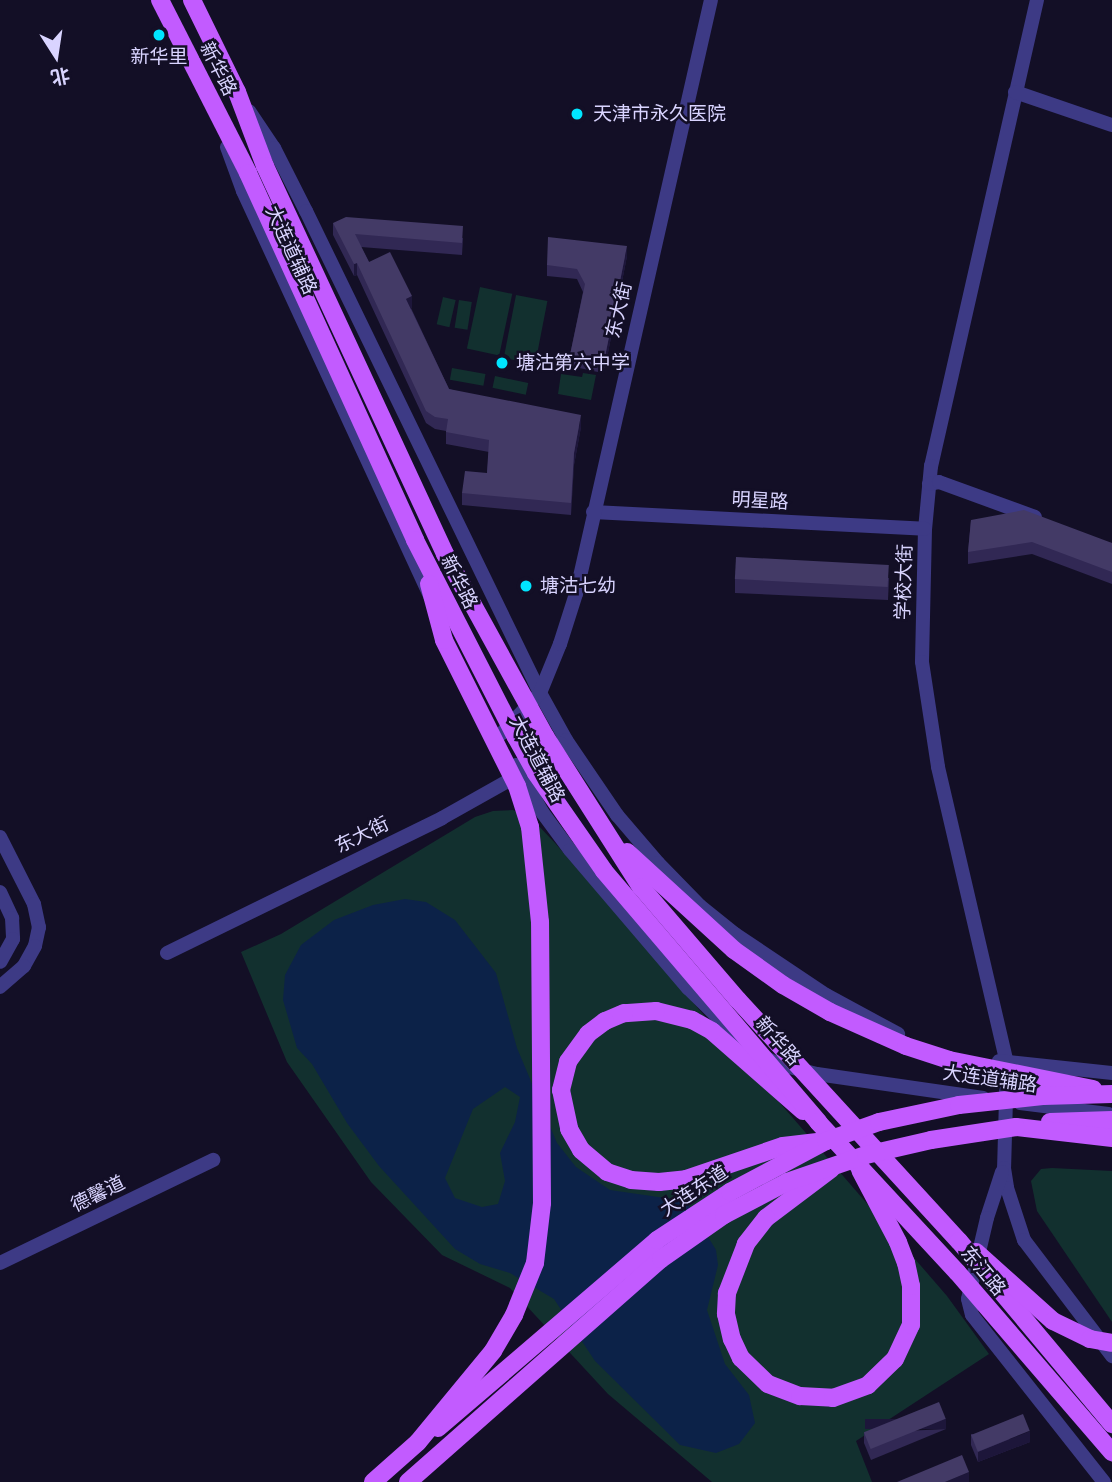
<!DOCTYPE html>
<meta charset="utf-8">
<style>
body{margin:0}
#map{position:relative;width:1112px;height:1482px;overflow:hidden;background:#130f26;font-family:"PT Sans","Noto Sans SC",sans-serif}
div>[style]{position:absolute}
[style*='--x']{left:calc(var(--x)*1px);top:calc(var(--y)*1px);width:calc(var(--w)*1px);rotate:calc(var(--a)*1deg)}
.green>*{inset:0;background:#12302f;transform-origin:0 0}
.water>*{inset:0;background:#0c2248}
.minor>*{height:14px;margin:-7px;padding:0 7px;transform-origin:7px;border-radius:7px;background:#3d3a85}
.major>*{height:18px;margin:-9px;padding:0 9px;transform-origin:9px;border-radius:9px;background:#c25bff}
.major-bridge>*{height:18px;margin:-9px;padding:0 9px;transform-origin:9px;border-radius:9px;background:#c25bff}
.wall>*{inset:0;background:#312854}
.shaded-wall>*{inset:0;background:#1d163a;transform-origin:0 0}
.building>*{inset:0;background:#433a66;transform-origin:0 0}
.dots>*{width:19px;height:19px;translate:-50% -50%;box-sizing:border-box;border:4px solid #130f26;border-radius:50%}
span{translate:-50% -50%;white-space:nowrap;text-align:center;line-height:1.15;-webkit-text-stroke:5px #130f26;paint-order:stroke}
.poi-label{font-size:19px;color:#d9d4ff}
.left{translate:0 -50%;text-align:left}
.street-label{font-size:19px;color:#d9d4ff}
.north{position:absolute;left:21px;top:21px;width:70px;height:70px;-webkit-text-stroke:5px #130f26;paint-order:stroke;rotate:168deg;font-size:19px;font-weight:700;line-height:28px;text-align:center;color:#d9d4ff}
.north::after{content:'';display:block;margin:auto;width:24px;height:32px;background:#d9d4ff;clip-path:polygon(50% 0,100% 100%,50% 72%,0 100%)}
</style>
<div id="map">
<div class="green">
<div style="left:480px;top:287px;width:33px;height:63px;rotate:12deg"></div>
<div style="left:516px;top:295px;width:32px;height:64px;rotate:11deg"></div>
<div style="left:443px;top:297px;width:13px;height:28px;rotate:13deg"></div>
<div style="left:459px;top:300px;width:13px;height:28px;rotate:9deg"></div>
<div style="left:452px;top:368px;width:34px;height:12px;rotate:10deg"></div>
<div style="clip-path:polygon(583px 373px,596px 375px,591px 400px,558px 394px,561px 374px,582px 377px)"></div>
<div style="left:495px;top:376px;width:34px;height:12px;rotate:12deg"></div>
<div style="clip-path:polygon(513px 810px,536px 823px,555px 843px,947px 1296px,989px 1354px,856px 1441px,872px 1482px,712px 1482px,608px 1394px,510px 1288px,442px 1255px,371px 1182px,287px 1062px,241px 952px,281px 934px,475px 817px,493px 811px)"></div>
<div style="clip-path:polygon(1052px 1168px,1112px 1171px,1112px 1322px,1037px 1211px,1031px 1181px,1041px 1169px)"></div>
</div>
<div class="water">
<div style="clip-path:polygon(evenodd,405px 899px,426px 902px,455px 920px,496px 973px,517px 1048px,557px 1143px,576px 1167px,610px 1190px,686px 1201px,716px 1250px,718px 1265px,707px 1310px,725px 1364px,749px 1395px,755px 1423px,739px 1444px,716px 1453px,680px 1445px,595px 1361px,554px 1299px,510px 1273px,480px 1264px,455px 1249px,379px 1166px,347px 1123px,312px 1064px,297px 1048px,283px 1000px,285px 975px,301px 945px,334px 920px,373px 905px,405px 899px,505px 1087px,520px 1097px,515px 1122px,500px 1153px,505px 1181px,498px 1204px,482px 1207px,455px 1198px,445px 1178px,473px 1109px,505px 1087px)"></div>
</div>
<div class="minor">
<div style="--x:1037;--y:0;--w:478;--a:102.8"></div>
<div style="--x:931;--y:466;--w:63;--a:95.4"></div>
<div style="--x:925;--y:529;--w:133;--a:91.3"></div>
<div style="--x:922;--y:662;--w:106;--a:81.3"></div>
<div style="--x:938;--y:767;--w:304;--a:76.9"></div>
<div style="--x:1007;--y:1063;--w:105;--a:91.6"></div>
<div style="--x:1004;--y:1168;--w:20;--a:81"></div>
<div style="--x:1007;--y:1188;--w:55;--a:71.9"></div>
<div style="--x:1024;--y:1240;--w:146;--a:52.8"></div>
<div style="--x:1015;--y:92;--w:102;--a:18.8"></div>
<div style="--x:249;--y:111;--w:45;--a:56"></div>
<div style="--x:274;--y:148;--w:71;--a:63.1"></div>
<div style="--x:306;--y:211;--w:536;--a:64.1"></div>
<div style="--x:540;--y:693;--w:54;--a:61"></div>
<div style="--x:566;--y:740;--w:91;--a:55.8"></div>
<div style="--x:617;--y:815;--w:63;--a:49.5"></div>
<div style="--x:658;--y:863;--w:60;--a:45.7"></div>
<div style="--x:700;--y:906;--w:45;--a:38.7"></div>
<div style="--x:735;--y:934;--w:110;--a:33.8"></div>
<div style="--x:826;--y:995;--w:82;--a:28.4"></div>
<div style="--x:227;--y:147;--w:47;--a:70"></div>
<div style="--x:243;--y:191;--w:447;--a:65.2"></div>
<div style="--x:929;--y:484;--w:10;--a:-11"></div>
<div style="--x:939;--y:482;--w:102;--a:20"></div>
<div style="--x:593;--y:512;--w:332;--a:2.9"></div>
<div style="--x:501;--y:734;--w:57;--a:-46.4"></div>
<div style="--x:540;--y:693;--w:53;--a:-67.8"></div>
<div style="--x:560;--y:644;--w:52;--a:-72.3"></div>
<div style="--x:576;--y:594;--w:609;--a:-77.2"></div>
<div style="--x:516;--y:765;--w:54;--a:61"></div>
<div style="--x:542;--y:812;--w:47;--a:53.6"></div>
<div style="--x:570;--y:850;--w:182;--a:49.5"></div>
<div style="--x:688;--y:988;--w:71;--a:44.4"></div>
<div style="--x:0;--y:837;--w:75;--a:63.1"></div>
<div style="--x:34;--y:904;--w:24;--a:78"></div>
<div style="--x:39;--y:927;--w:19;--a:102"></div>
<div style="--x:35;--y:946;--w:23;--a:119"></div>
<div style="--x:24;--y:966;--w:32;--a:139"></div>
<div style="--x:0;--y:892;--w:29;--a:65"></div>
<div style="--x:12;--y:918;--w:21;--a:87"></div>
<div style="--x:13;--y:939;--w:26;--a:119"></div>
<div style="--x:167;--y:953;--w:306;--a:-26.1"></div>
<div style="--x:442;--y:818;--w:90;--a:-29.4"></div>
<div style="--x:520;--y:774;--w:51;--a:-36.2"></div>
<div style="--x:766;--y:1058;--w:13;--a:27"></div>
<div style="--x:778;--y:1064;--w:40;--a:14.4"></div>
<div style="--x:817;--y:1074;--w:168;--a:8.2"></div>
<div style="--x:999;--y:1061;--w:114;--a:6.1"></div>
<div style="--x:1020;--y:1103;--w:89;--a:7.1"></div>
<div style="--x:1002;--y:1172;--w:48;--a:108.1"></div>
<div style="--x:987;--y:1218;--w:70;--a:103.2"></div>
<div style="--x:971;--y:1286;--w:13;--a:103"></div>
<div style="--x:968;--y:1299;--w:16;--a:76"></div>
<div style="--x:972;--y:1315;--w:213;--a:51.7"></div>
<div style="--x:0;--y:1263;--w:237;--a:-25.8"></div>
</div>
<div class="major">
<div style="--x:160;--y:0;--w:194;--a:63"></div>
<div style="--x:248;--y:173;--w:403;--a:65.5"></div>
<div style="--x:192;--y:0;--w:102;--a:63.9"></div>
<div style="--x:237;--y:92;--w:79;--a:69.3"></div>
<div style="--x:803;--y:1111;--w:121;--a:-138.7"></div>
<div style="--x:712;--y:1031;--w:23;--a:-151"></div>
<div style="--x:692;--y:1020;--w:37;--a:-166"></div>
<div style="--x:656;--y:1011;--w:32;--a:176"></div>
<div style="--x:624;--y:1013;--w:21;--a:157"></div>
<div style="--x:605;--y:1021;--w:21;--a:143"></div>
<div style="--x:588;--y:1034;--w:34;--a:126"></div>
<div style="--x:568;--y:1062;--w:29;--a:104"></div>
<div style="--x:561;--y:1090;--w:40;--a:78"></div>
<div style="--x:569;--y:1129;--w:24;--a:60"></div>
<div style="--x:581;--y:1150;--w:34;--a:40"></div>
<div style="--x:607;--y:1172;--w:25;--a:18"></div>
<div style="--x:631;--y:1180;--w:28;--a:4"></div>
<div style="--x:659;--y:1182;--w:27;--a:-6"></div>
<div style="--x:686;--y:1179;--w:102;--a:-18.8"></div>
<div style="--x:783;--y:1146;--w:43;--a:-6.6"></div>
<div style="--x:1050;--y:1122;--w:62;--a:-1.8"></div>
<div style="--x:1016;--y:1127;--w:97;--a:6.5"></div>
<div style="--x:831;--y:1169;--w:81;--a:143"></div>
<div style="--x:766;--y:1218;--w:33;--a:128"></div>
<div style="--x:746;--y:1244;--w:53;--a:111.2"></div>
<div style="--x:727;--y:1293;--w:21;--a:93"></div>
<div style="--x:726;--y:1314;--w:26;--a:77"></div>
<div style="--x:732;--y:1339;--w:21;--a:65"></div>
<div style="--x:741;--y:1358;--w:37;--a:44"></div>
<div style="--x:768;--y:1384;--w:34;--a:21"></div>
<div style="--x:800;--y:1396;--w:33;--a:3"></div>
<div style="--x:833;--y:1398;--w:37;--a:-20"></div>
<div style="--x:868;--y:1385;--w:37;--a:-44"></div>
<div style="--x:895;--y:1359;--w:38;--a:-65"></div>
<div style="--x:911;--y:1325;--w:39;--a:-90"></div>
<div style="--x:911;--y:1286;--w:24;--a:-102"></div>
<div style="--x:906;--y:1263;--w:22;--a:-111"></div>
<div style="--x:898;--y:1242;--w:81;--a:-117.8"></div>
<div style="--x:373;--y:1482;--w:60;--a:-41.6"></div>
</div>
<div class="major-bridge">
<div style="--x:265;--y:166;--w:428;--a:65.1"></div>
<div style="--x:445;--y:554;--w:208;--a:61.2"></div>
<div style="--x:545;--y:736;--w:179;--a:57.6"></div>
<div style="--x:641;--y:887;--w:149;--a:49.4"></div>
<div style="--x:738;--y:1000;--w:327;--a:47.5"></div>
<div style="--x:959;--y:1241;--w:239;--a:50.1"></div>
<div style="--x:415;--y:540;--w:221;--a:62.9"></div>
<div style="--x:516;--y:737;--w:41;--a:60.9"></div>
<div style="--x:536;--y:773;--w:119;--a:55.2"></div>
<div style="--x:604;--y:871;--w:330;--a:49.5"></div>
<div style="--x:818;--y:1122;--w:205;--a:47.2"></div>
<div style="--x:957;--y:1272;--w:238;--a:49.3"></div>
<div style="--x:627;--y:852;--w:145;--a:42.5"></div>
<div style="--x:734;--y:950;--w:60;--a:35.5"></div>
<div style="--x:783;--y:985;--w:54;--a:29.9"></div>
<div style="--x:830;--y:1012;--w:83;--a:24.1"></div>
<div style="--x:906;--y:1046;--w:45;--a:18"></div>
<div style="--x:949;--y:1060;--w:147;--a:11.4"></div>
<div style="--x:976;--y:1252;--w:103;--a:41.9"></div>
<div style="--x:1053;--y:1321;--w:41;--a:25.9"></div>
<div style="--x:1090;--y:1339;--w:22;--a:10"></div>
<div style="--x:438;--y:1428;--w:289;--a:-40.6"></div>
<div style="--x:657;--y:1240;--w:87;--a:-33.3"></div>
<div style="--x:730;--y:1192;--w:109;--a:-28"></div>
<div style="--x:826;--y:1141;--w:56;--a:-19.7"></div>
<div style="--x:879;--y:1122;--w:82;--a:-12"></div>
<div style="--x:959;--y:1105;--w:84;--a:-6.1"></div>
<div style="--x:1043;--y:1096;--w:69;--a:-1.7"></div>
<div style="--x:418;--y:1442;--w:118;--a:-50.5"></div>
<div style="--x:493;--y:1351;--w:42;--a:-59.7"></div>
<div style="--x:514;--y:1315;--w:56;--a:-68"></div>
<div style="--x:535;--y:1263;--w:60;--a:-83.3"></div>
<div style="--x:542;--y:1203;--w:281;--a:-90.4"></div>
<div style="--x:540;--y:922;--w:96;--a:-96"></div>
<div style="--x:530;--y:827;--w:43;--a:-107.6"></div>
<div style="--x:517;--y:786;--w:163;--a:-116.6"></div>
<div style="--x:444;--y:640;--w:58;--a:-105"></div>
<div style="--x:408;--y:1482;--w:337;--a:-41.4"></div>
<div style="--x:661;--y:1259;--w:77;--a:-34.9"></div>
<div style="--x:724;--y:1215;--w:71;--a:-27.6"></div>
<div style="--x:787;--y:1182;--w:83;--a:-18.9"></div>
<div style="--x:866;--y:1155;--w:67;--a:-13"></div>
<div style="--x:931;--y:1140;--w:86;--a:-8.7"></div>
</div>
<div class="wall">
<div style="clip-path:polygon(333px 223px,463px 238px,462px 255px,361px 247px,369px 262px,412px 308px,411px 308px,449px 389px,581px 427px,574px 465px,571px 515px,462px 505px,462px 493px,487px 473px,489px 452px,446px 444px,446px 431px,435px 429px,426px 423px,357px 275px,354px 276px,333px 235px)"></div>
<div style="clip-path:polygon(627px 256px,605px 368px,599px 367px,598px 372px,570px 366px,570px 355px,583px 292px,577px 279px,547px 276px,547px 265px)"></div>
<div style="clip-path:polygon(971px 520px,1112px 543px,1112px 584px,1032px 554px,968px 564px,968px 552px)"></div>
<div style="clip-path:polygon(889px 578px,888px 600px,735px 593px,735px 579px)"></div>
<div style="clip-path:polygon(946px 1429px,871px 1460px,864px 1443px,864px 1433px)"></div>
<div style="clip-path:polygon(971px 1434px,1030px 1442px,978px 1462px,971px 1445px)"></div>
</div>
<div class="shaded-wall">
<div style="clip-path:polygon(627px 246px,627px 256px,605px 368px,605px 357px)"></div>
<div style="clip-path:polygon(357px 263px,357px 275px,354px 276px,354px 264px)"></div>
<div style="clip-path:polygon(412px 296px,412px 308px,406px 311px,406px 299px)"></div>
<div style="clip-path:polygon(581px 415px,581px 427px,574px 465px,571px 515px,574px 453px)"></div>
<div style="left:946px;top:1419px;width:10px;height:81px;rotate:90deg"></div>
<div style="clip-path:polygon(1030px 1431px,1030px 1442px,978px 1462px,978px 1452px)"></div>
<div style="clip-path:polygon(969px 1472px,969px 1482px,945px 1482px)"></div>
</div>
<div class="building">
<div style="clip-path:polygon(346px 217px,463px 226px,462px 243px,355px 234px,369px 262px,390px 252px,412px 296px,406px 299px,449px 389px,581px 415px,574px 453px,571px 503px,462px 493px,465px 471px,487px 473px,489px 440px,446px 432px,448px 419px,435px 417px,426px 411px,357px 263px,354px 264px,333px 223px)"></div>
<div style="clip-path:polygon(548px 237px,627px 246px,605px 357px,599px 357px,598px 361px,570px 355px,585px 284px,577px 269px,547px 265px)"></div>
<div style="clip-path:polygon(1024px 510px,1112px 543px,1112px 572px,1032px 542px,968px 552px,971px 520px)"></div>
<div style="left:736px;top:557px;width:153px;height:22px;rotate:3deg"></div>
<div style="left:939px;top:1402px;width:18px;height:81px;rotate:68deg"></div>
<div style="left:1023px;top:1414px;width:18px;height:56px;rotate:68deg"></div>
<div style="clip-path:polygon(962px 1455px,969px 1472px,945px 1482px,897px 1482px)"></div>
</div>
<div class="dots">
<div style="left:159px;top:35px;background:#00e5ff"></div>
<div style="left:577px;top:114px;background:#00e5ff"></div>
<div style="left:502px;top:363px;background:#00e5ff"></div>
<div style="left:526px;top:586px;background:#00e5ff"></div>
</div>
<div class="poi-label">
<span style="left:159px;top:57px">新华里</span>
<span class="left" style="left:593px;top:114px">天津市永久医院</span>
<span class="left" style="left:516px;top:363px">塘沽第六中学</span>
<span class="left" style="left:540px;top:586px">塘沽七幼</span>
</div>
<div class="street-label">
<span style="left:218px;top:69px;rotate:63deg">新华路</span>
<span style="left:291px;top:250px;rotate:65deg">大连道辅路</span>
<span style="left:619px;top:310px;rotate:-77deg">东大街</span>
<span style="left:760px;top:501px;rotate:3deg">明星路</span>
<span style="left:459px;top:582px;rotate:63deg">新华路</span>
<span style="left:904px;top:582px;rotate:-88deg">学校大街</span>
<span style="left:537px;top:759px;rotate:62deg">大连道辅路</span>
<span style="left:362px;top:835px;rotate:-26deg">东大街</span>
<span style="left:778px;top:1041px;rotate:49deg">新华路</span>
<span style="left:990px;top:1079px;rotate:8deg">大连道辅路</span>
<span style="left:694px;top:1191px;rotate:-33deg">大连东道</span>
<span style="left:98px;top:1194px;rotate:-26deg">德馨道</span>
<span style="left:983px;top:1271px;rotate:50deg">东江路</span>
</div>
<div class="north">北</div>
</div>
